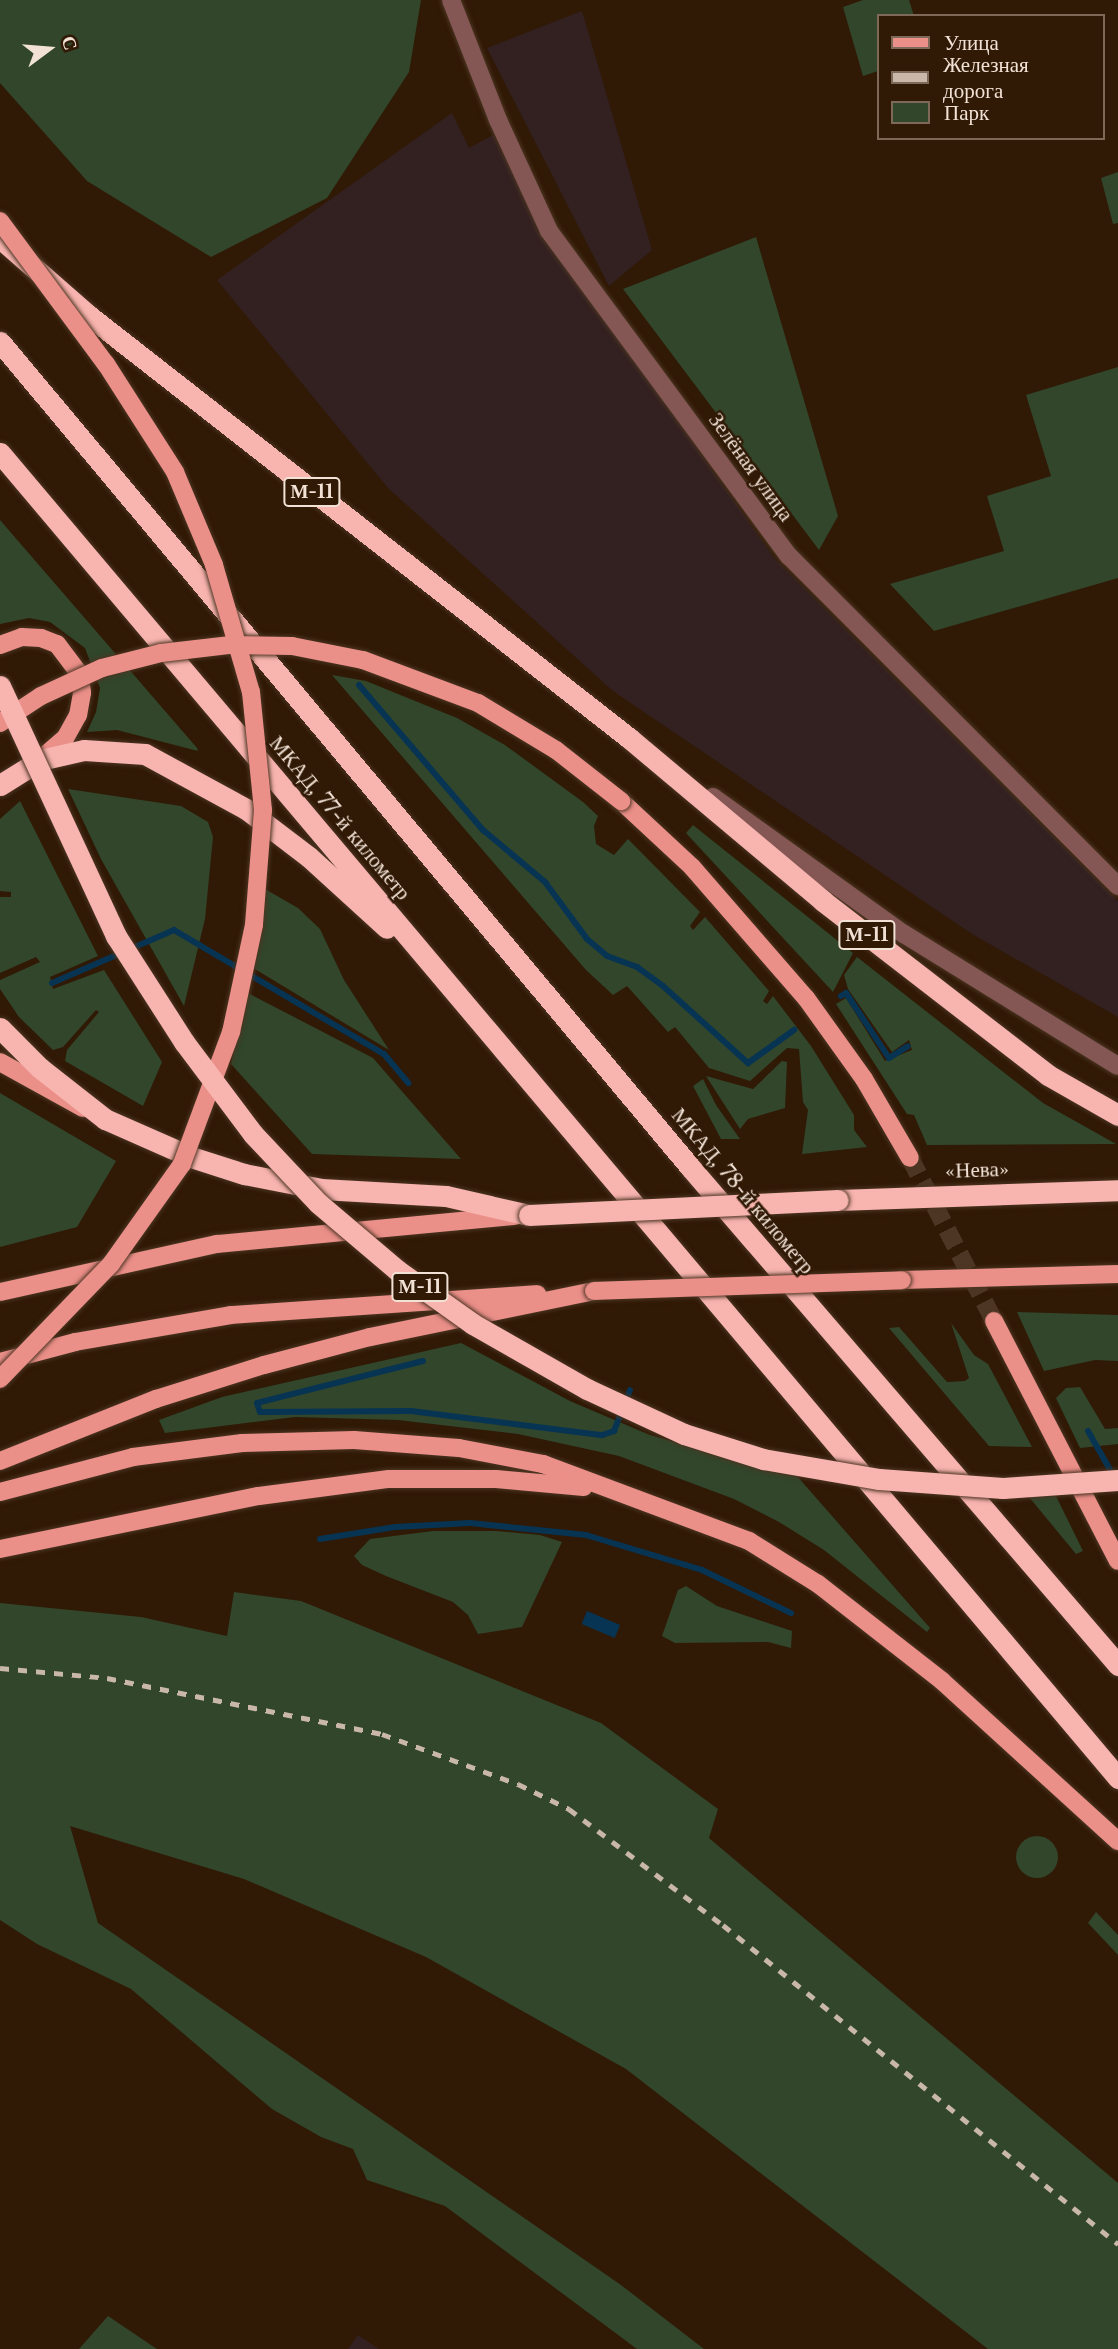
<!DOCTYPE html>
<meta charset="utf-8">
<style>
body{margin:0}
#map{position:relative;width:1118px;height:2349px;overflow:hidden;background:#301905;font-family:"Libre Baskerville",serif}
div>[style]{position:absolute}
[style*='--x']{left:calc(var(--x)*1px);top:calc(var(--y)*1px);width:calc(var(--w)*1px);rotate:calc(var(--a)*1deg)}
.industrial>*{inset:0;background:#332021}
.green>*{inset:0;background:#31462b}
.round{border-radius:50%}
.water>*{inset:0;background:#083453;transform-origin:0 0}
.stream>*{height:6px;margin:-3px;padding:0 3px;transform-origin:3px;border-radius:3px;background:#083453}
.major-tunnel>*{height:18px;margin-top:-9px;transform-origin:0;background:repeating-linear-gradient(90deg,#4d3724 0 18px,transparent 0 27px)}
.roads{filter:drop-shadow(0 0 2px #4b3522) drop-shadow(0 0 2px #4b3522)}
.minor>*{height:18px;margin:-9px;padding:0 9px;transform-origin:9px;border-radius:9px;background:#845754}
.major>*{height:18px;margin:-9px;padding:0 9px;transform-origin:9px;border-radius:9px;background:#eb8f89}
.highway>*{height:21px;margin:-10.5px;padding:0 10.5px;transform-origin:10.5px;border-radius:10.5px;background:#f8b4af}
.rail>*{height:5px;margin-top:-2.5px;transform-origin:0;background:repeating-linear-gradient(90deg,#c9b7a9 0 9px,transparent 0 18px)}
.bridges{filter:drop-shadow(0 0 2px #4b3522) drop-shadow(0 0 2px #4b3522)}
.major-bridge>*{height:18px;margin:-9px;padding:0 9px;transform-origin:9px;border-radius:9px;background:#eb8f89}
.highway-bridge>*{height:21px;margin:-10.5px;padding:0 10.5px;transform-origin:10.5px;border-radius:10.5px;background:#f8b4af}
span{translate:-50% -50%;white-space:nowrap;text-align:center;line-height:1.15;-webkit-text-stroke:5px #301905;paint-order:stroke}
.shield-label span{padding:2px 5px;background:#301905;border:2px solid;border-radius:5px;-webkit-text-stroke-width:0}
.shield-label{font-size:19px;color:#f2e2d6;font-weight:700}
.street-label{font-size:21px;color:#f2e2d6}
.legend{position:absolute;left:877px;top:14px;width:228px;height:126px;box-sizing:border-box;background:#301905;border:2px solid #7e6959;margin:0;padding:9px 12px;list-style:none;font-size:21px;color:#f2e2d6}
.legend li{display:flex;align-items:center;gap:14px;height:35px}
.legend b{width:35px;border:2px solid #7e6959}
.north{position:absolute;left:14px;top:14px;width:70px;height:70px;-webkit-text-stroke:5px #301905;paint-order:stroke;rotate:74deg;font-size:19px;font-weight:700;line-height:28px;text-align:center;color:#f2e2d6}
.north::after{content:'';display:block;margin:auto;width:24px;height:32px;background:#f2e2d6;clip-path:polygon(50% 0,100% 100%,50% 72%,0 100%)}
</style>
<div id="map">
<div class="industrial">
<div style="clip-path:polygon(582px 11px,652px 250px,609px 286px,487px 48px)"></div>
<div style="clip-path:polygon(452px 113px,469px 148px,493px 135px,556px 249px,775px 559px,1118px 901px,1118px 1017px,972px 934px,613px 691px,388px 488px,217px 280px)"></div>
<div style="clip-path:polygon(358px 2335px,379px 2349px,348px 2349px)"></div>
</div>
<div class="green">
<div style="clip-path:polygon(0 0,421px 0,409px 72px,327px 198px,211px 257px,87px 181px,0 83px)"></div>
<div style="clip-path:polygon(863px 0,909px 0,914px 16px,878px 16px,878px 71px,863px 76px,843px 7px)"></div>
<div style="clip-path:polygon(1118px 172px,1118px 223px,1113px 224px,1101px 178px)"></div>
<div style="clip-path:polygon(756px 237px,838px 516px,819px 550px,623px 289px)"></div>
<div style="clip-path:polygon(1118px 367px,1118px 578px,934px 631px,890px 584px,1004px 551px,987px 496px,1051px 476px,1026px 395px)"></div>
<div style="clip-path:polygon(0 520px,197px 748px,198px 751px,117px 730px,87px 732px,96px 712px,100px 688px,85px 648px,50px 622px,29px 618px,0 624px)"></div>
<div style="clip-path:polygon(332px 675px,366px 681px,457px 718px,505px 745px,583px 802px,598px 816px,594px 826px,596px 844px,614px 855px,628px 839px,700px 912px,690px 926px,693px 930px,705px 917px,769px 991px,763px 1001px,767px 1004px,773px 996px,811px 1046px,854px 1115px,854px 1130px,867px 1147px,802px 1154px,808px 1110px,803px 1102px,799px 1049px,787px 1048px,750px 1081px,709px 1068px,675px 1027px,668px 1032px,627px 986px,613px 995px,586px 970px)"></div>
<div style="clip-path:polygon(68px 789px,181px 806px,208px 822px,213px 837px,205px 919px,184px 1006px,101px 859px)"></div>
<div style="clip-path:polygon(20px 801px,98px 956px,50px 977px,53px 989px,104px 970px,162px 1062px,143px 1106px,65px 1061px,67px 1050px,99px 1012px,96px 1010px,63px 1047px,53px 1050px,19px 1017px,0 989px,0 980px,40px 962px,36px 957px,0 973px,0 897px,11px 897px,11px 892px,0 891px,0 819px)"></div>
<div style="clip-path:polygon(693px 825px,853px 953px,833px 992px,686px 833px)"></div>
<div style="clip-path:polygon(265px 889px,298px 908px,320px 929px,344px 980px,389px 1050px,253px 968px)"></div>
<div style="clip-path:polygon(857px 957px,1043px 1103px,1116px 1144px,927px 1145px,914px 1115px,907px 1114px,836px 1004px,846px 998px,885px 1061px,912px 1050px,909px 1040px,892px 1052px,848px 989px,844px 975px)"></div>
<div style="clip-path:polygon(246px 992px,373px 1058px,461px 1159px,312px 1154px,231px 1064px)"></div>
<div style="clip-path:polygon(782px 1061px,787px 1062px,785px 1108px,748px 1119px,740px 1129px,706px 1076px,753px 1089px)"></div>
<div style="clip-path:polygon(703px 1079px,716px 1105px,740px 1139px,721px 1139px,693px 1086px)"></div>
<div style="clip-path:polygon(0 1093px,116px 1161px,77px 1227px,0 1247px)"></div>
<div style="clip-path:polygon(1017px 1312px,1118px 1315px,1118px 1361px,1095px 1360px,1044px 1371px)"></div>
<div style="clip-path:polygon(951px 1323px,974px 1355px,988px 1364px,1032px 1447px,989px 1446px,889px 1328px,899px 1327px,947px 1382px,965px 1381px,969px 1378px)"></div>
<div style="clip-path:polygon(461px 1343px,570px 1401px,650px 1435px,797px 1476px,930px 1628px,927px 1632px,824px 1550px,779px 1522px,734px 1499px,619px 1456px,518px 1434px,398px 1420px,295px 1417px,165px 1433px,159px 1420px,222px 1397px)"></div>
<div style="clip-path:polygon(1080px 1387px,1105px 1429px,1118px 1428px,1118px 1444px,1080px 1448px,1056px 1398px,1066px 1388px)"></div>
<div style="clip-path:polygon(1056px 1496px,1083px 1551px,1076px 1554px,1029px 1497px)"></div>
<div style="clip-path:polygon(433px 1531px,496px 1531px,540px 1535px,562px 1542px,522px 1627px,478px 1634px,468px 1615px,453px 1602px,386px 1576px,362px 1565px,354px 1556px,370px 1539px)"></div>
<div style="clip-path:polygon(686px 1586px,717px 1606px,792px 1631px,791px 1648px,768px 1642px,675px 1643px,662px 1636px,678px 1590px)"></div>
<div style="clip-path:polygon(234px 1592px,301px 1601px,601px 1723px,718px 1809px,709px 1838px,1118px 2183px,1118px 2349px,988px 2349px,626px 2069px,426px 1957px,244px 1879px,70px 1826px,98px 1923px,621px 2285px,704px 2349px,637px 2349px,445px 2206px,367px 2180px,353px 2149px,321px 2137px,272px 2109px,131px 1989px,37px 1944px,0 1920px,0 1603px,141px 1617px,227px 1636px)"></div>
<div class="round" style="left:1016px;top:1836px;width:42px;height:42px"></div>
<div style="clip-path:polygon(1096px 1912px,1118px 1935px,1118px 1955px,1088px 1923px)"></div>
<div style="clip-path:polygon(108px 2316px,157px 2349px,79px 2349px)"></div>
</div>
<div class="water">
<div style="left:587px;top:1611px;width:36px;height:14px;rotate:23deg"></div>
</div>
<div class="stream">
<div style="--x:359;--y:685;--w:191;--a:49.5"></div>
<div style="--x:483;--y:830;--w:81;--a:40"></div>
<div style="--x:545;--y:882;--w:71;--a:53.6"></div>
<div style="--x:587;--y:939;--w:26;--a:40"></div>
<div style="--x:607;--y:956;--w:32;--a:20"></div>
<div style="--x:637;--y:967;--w:32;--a:36"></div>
<div style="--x:663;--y:986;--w:115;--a:42.2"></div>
<div style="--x:748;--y:1063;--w:57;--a:-35.7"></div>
<div style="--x:52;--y:983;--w:133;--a:-23.5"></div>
<div style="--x:174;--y:930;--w:244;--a:30.6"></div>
<div style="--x:384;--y:1054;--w:38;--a:50"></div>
<div style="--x:841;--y:996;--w:6;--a:-31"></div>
<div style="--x:846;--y:993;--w:78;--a:56.5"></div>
<div style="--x:889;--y:1058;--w:22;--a:-32"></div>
<div style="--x:423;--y:1361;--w:171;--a:165.8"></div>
<div style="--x:257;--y:1403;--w:9;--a:72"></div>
<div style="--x:260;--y:1412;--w:151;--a:-0.4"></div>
<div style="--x:411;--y:1411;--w:193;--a:7.2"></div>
<div style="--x:602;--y:1435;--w:13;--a:-18"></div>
<div style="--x:614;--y:1431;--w:44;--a:-68.7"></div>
<div style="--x:1088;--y:1431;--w:51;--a:60.4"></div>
<div style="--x:320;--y:1539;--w:76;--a:-9.1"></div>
<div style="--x:395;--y:1527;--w:75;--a:-3.1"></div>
<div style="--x:470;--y:1523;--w:117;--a:5.9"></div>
<div style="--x:586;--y:1535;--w:121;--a:16.8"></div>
<div style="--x:702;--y:1570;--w:99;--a:25.8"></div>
</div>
<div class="major-tunnel">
<div style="--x:910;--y:1158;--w:183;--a:62.7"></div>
</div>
<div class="roads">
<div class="minor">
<div style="--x:451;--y:0;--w:129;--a:68.6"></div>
<div style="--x:498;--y:120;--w:122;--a:65.3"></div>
<div style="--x:549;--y:231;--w:404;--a:53.6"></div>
<div style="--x:789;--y:556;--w:466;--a:45.1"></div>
<div style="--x:713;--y:797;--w:235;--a:35.7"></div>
<div style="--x:904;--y:934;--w:251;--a:31.7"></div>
</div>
<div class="major">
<div style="--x:0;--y:645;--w:23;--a:-20"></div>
<div style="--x:22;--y:637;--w:19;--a:3"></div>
<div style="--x:41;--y:638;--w:17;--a:21"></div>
<div style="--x:57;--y:644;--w:36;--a:53"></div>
<div style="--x:79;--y:673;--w:20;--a:81"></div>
<div style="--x:82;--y:693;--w:22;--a:100"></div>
<div style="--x:78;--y:715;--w:26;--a:119"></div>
<div style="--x:65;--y:738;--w:33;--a:139"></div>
<div style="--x:621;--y:801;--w:97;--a:42.9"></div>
<div style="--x:692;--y:867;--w:174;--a:49"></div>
<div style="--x:806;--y:998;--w:100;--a:54.4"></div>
<div style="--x:864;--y:1079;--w:91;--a:59.8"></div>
<div style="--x:0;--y:1062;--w:95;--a:29"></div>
<div style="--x:902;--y:1280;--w:216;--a:-1.6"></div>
<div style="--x:0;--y:1292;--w:222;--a:-12.5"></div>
<div style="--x:217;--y:1244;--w:299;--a:-5.4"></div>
<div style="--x:994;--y:1321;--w:270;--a:62.7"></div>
<div style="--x:0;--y:1362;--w:78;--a:-14.9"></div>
<div style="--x:75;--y:1342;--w:158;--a:-9.8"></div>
<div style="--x:231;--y:1315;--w:307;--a:-3.9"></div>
<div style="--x:0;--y:1461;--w:168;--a:-21.7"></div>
<div style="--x:156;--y:1399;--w:113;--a:-17.5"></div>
<div style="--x:264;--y:1365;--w:110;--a:-14.8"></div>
<div style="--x:370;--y:1337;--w:229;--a:-11.6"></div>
<div style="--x:0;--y:1492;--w:138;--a:-14.7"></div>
<div style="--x:133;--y:1457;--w:110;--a:-7.3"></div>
<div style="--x:242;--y:1443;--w:112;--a:-1.5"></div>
<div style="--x:354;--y:1440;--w:105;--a:4.4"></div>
<div style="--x:459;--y:1448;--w:86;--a:10.8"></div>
<div style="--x:543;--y:1464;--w:220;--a:20.5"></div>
<div style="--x:749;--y:1541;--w:81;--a:31.9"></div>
<div style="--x:818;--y:1584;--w:157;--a:38"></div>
<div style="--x:942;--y:1681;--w:238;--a:42.3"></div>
<div style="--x:0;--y:1549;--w:264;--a:-11.6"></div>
<div style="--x:259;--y:1496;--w:131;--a:-7.5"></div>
<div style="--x:389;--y:1479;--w:107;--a:0"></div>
<div style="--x:496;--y:1479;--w:88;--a:5.2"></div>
</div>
<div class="highway">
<div style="--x:0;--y:238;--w:117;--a:41.2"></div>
<div style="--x:88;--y:315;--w:687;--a:38.02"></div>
<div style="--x:629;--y:738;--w:253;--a:40"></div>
<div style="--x:823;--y:901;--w:284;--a:37.7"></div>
<div style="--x:1048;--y:1075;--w:81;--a:29.7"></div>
<div style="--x:0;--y:342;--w:1076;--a:50.09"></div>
<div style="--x:690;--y:1167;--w:657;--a:49.32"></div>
<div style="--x:0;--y:453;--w:1734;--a:49.84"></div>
<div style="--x:0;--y:785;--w:47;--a:-32"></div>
<div style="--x:40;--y:760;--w:45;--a:-12.8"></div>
<div style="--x:84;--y:750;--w:61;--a:3.8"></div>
<div style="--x:145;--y:754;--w:115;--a:28.6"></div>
<div style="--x:246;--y:809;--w:79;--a:37.3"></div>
<div style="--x:309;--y:857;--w:105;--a:42.3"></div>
<div style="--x:0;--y:1028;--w:57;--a:45"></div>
<div style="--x:40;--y:1068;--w:83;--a:38.1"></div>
<div style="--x:105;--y:1119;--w:94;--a:23.8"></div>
<div style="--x:191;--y:1157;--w:56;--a:17.8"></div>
<div style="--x:244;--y:1174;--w:78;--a:11"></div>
<div style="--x:321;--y:1189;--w:125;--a:3.2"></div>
<div style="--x:446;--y:1196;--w:85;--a:12.9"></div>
<div style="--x:838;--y:1200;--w:280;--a:-2"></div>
</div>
</div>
<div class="rail">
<div style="--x:0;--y:1668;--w:107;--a:5.3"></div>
<div style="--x:107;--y:1678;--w:281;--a:11.5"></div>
<div style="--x:382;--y:1734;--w:145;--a:20.2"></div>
<div style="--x:518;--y:1784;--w:57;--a:26.1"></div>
<div style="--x:569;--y:1809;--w:193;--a:37"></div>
<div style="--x:723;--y:1925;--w:508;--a:38.92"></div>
</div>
<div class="bridges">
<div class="major-bridge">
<div style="--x:0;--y:221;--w:178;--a:53.5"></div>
<div style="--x:106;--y:364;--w:128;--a:57.4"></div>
<div style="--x:175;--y:472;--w:101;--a:67.2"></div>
<div style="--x:214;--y:565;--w:132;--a:73.8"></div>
<div style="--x:251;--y:692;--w:119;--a:84.2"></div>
<div style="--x:263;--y:810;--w:115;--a:94.5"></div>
<div style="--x:254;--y:925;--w:109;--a:102.1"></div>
<div style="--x:231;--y:1032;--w:141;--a:110.4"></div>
<div style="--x:182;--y:1164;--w:123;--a:125.4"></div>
<div style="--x:111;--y:1264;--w:160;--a:134"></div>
<div style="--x:0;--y:723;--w:49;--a:-33.4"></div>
<div style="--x:41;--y:696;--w:67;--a:-24.7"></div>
<div style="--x:102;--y:668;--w:61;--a:-14.3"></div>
<div style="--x:161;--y:653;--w:68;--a:-6.7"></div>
<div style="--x:229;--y:645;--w:63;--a:0.9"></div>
<div style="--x:292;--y:646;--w:72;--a:11.2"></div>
<div style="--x:363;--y:660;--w:123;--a:20.5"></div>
<div style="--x:478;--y:703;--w:91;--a:31.1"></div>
<div style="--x:556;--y:750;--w:83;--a:38.1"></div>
<div style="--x:594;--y:1291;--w:308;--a:-2"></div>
</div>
<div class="highway-bridge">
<div style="--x:0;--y:686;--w:276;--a:65.1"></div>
<div style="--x:116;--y:936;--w:126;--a:57.3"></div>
<div style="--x:184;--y:1042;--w:115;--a:53.1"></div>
<div style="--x:253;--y:1134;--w:95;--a:46.7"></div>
<div style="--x:318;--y:1203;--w:104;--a:40.3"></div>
<div style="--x:397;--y:1270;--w:93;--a:35.4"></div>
<div style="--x:473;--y:1324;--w:131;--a:29.7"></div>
<div style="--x:587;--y:1389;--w:107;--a:24.9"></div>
<div style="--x:684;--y:1434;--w:83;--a:17.6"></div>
<div style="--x:763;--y:1459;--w:118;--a:9.8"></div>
<div style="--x:879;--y:1479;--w:124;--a:4.2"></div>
<div style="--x:1003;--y:1488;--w:115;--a:-4"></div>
<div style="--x:529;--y:1215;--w:309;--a:-2.8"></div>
</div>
</div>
<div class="shield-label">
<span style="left:312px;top:492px">М-11</span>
<span style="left:867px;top:935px">М-11</span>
<span style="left:420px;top:1287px">М-11</span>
</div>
<div class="street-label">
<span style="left:751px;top:467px;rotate:54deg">Зелёная улица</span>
<span style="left:340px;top:818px;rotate:50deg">МКАД, 77-й километр</span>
<span style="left:977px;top:1170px;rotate:-2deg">«Нева»</span>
<span style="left:743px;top:1191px;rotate:50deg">МКАД, 78-й километр</span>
</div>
<ul class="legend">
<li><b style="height:9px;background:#eb8f89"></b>Улица</li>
<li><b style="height:9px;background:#c9b7a9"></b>Железная дорога</li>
<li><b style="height:19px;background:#31462b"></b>Парк</li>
</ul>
<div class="north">С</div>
</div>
